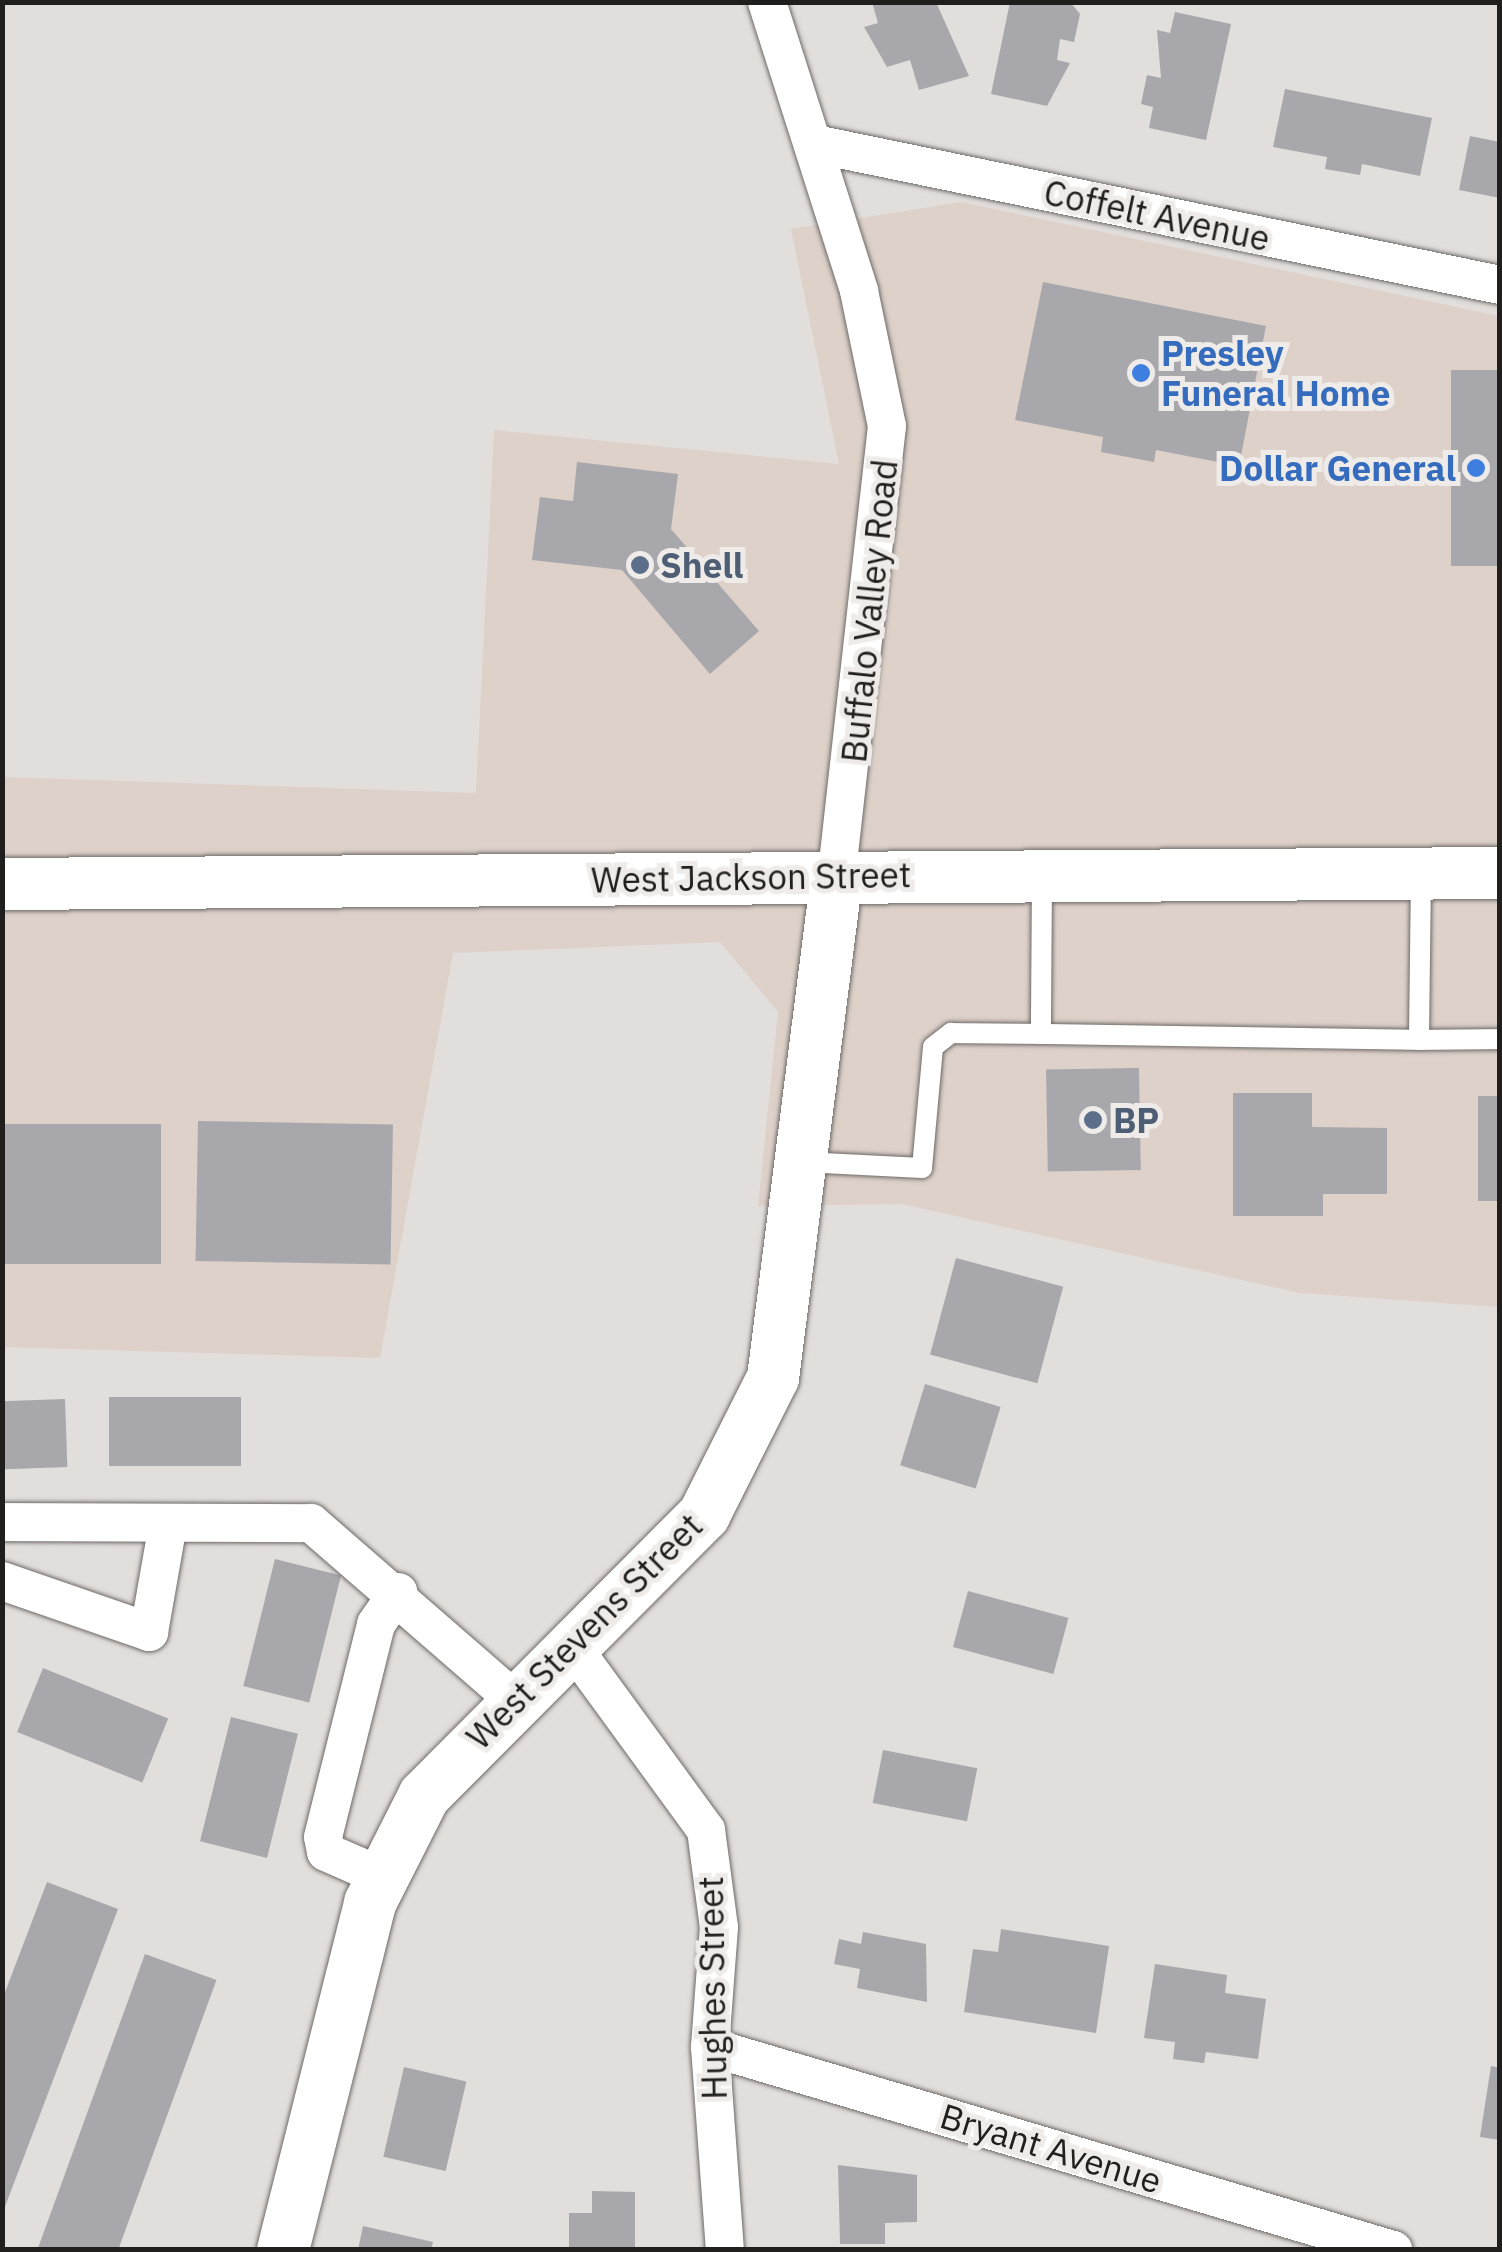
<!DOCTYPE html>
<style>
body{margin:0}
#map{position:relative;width:1502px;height:2252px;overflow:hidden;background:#e2dedb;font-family:"IBM Plex Sans",sans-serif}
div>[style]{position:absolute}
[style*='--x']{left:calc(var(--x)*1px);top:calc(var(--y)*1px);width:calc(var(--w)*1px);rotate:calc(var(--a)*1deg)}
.built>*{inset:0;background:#ddd1ca}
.building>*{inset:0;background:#a8a7ab;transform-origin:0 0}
.roads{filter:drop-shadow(0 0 2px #6e6a68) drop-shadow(0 0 2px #6e6a68)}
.lane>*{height:20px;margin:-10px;padding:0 10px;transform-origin:10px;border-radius:10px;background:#fff}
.street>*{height:38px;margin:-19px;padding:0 19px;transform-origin:19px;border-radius:19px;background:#fff}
.secondary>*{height:52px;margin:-26px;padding:0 26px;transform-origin:26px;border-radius:26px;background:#fff}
.dots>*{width:28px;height:28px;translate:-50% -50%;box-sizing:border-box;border:5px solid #efebe8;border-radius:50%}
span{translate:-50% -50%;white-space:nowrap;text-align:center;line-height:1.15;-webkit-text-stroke:10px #efebe8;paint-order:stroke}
.street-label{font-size:35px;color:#201f1e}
.shop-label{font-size:35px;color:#366cbe;font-weight:700}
.left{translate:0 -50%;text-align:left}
.right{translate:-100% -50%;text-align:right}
.service-label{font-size:35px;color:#4e5e75;font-weight:700}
.frame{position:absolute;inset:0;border:5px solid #201f1e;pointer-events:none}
</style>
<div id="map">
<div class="built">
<div style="clip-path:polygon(961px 202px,1499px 316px,1499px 1307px,1300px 1293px,902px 1204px,758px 1206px,778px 1012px,720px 942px,453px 953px,380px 1358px,3px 1347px,3px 777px,476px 793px,494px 430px,839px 464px,791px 229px)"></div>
</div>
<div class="building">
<div style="clip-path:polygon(872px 2px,936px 2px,969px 76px,919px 90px,910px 60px,887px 67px,864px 27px,878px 23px)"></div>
<div style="clip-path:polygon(1010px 2px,1070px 2px,1080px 14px,1074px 42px,1060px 39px,1057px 60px,1070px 63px,1047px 106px,991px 94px)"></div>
<div style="clip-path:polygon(1175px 12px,1231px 24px,1206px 140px,1149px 128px,1153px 107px,1141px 104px,1147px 75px,1161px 78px,1157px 30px,1170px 33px)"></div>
<div style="clip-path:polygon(1285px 89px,1432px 118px,1420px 176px,1362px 164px,1360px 175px,1325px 169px,1327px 157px,1273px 147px)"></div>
<div style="clip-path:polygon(1470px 136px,1500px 142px,1500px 198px,1459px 190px)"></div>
<div style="clip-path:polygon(1043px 282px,1266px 326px,1239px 466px,1156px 450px,1154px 462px,1101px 452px,1103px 437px,1015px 420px)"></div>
<div style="left:1451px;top:370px;width:49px;height:196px"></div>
<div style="clip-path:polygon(577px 462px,678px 474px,671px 529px,759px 631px,710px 674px,622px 570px,532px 560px,540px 497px,573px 501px)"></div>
<div style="left:1139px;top:1068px;width:102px;height:93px;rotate:89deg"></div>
<div style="clip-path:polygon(1233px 1093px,1312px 1093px,1312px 1127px,1387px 1128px,1387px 1194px,1323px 1194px,1323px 1216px,1233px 1216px)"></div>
<div style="left:1478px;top:1096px;width:22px;height:105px"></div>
<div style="left:198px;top:1121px;width:195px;height:140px;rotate:1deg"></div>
<div style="left:2px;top:1124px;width:159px;height:140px"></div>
<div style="left:956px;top:1258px;width:111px;height:100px;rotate:15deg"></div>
<div style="left:925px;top:1384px;width:79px;height:85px;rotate:17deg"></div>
<div style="left:109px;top:1397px;width:132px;height:69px"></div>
<div style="left:65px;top:1399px;width:68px;height:63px;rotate:88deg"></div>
<div style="left:275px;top:1559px;width:68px;height:131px;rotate:14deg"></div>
<div style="left:968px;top:1591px;width:104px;height:58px;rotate:15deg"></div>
<div style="left:43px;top:1668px;width:135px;height:69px;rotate:22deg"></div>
<div style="left:231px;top:1717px;width:69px;height:128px;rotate:14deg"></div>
<div style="left:883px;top:1750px;width:96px;height:54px;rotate:11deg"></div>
<div style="clip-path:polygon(47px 1882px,118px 1909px,3px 2212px,2px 2000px)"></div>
<div style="clip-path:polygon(1001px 1929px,1109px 1946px,1096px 2033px,964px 2012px,973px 1949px,998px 1952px)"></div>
<div style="clip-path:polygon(863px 1932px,926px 1944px,927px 2002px,857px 1988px,860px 1969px,834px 1964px,839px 1939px,861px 1944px)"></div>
<div style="left:145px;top:1954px;width:76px;height:316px;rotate:20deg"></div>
<div style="clip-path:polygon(1155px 1964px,1227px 1975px,1225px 1993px,1266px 1999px,1258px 2059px,1206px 2052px,1204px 2063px,1173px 2059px,1175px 2042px,1144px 2038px)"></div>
<div style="clip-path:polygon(1491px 2066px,1500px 2068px,1500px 2140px,1480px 2137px)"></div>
<div style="left:404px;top:2067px;width:64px;height:92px;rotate:13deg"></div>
<div style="clip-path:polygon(838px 2165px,917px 2175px,917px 2222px,885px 2223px,885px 2244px,840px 2244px)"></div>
<div style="clip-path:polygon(592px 2191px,635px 2192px,635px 2250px,569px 2250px,569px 2213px,592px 2213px)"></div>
<div style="clip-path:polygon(363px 2226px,433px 2242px,431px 2250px,358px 2250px)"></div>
</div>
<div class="roads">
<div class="lane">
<div style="--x:1421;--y:874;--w:166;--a:90.7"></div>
<div style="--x:1419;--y:1040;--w:81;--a:-0.7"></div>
<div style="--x:1042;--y:875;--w:159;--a:90.4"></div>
<div style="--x:1041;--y:1034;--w:378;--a:0.9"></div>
<div style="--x:803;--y:1162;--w:119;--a:2.9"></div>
<div style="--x:922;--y:1168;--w:121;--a:-84.8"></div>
<div style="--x:933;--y:1047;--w:23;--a:-38"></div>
<div style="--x:951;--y:1033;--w:90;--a:0.6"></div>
</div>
<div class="street">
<div style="--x:767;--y:2;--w:303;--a:72.3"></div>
<div style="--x:859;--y:291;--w:138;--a:78.3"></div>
<div style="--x:887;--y:426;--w:452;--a:96.4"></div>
<div style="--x:815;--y:144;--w:699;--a:11.63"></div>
<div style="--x:2;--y:1522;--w:309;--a:0.2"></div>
<div style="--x:311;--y:1523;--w:271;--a:41"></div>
<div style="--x:2;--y:1581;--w:156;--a:19.1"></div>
<div style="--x:149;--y:1632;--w:110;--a:-80"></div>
<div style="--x:574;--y:1649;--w:224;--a:53.9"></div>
<div style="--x:706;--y:1830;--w:98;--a:82.4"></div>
<div style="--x:719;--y:1927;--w:120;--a:94.3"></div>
<div style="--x:710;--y:2047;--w:204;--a:85.8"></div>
<div style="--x:383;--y:1877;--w:62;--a:-156.3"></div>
<div style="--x:326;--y:1852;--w:15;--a:-101"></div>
<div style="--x:323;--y:1837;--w:219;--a:-76"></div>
<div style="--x:376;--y:1624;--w:39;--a:-55"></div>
<div style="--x:710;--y:2047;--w:713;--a:16.55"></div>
</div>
<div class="secondary">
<div style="--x:2;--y:884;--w:1498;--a:-0.42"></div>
<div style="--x:283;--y:2250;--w:358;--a:-75.9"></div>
<div style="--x:370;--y:1903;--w:120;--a:-63.2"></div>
<div style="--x:424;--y:1796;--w:397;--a:-45.1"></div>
<div style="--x:704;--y:1515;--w:153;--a:-63.3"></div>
<div style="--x:773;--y:1378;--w:507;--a:-82.75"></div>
</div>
</div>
<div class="dots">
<div style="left:1141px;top:373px;background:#3f7fe0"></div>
<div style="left:1476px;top:468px;background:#3f7fe0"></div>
<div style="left:640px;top:565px;background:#5c6f8a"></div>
<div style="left:1093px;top:1120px;background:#5c6f8a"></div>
</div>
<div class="street-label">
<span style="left:1157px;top:215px;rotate:12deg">Coffelt Avenue</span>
<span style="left:869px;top:611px;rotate:-84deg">Buffalo Valley Road</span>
<span style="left:751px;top:877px;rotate:-1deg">West Jackson Street</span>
<span style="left:584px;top:1631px;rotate:-45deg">West Stevens Street</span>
<span style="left:712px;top:1988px;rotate:-91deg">Hughes Street</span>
<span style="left:1051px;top:2148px;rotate:17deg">Bryant Avenue</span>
</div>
<div class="shop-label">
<span class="left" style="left:1161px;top:373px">Presley<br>Funeral Home</span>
<span class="right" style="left:1456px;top:468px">Dollar General</span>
</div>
<div class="service-label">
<span class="left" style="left:660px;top:565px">Shell</span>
<span class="left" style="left:1113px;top:1120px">BP</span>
</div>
<div class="frame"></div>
</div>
